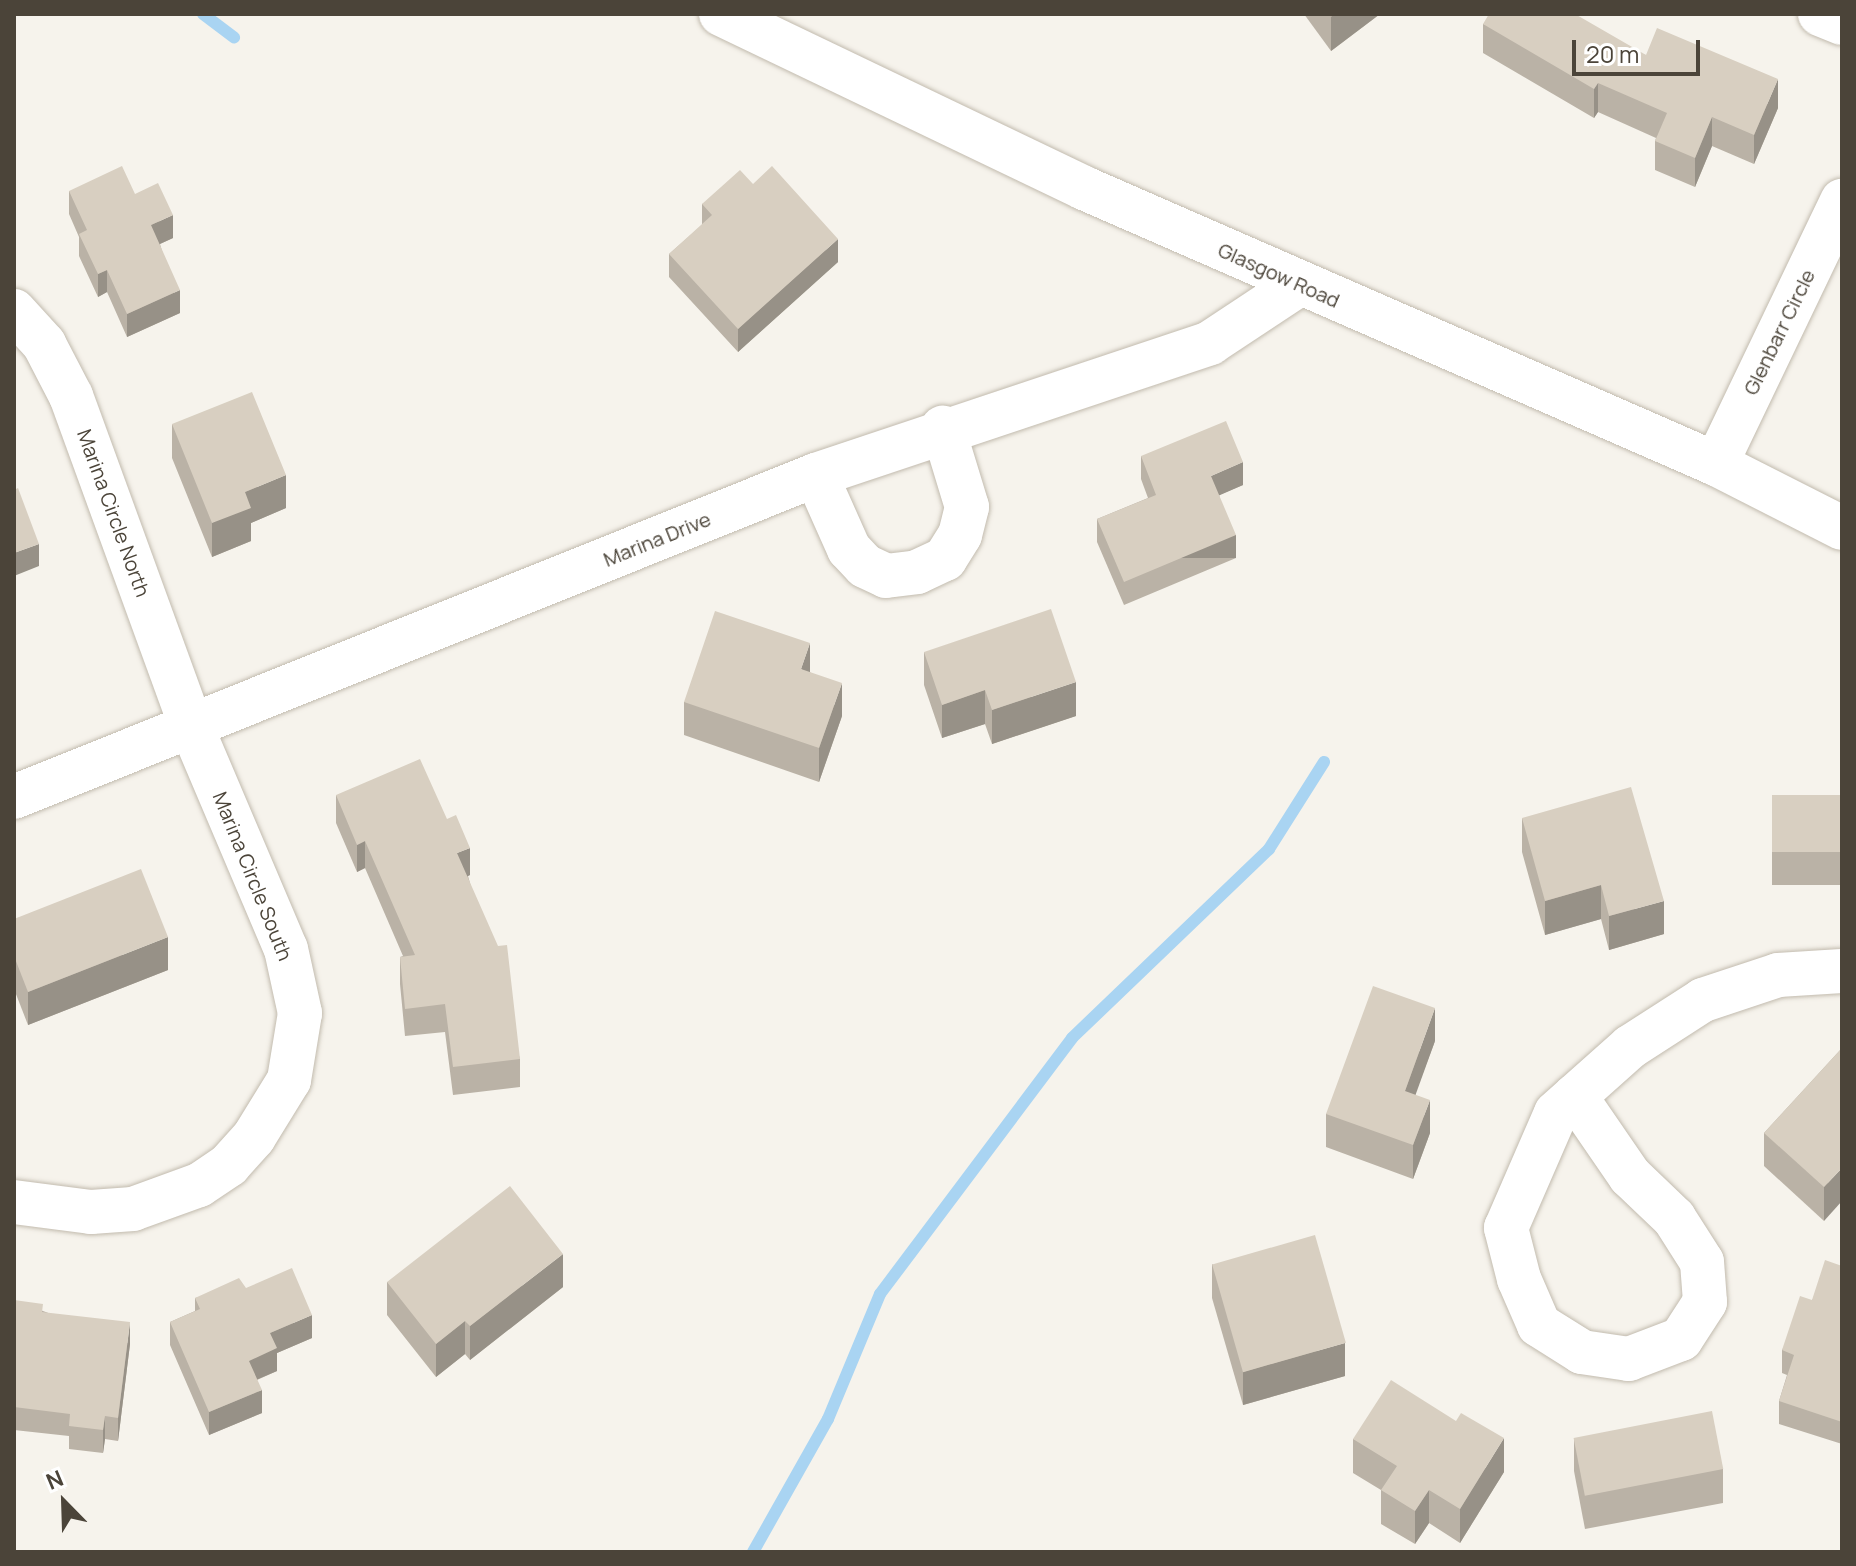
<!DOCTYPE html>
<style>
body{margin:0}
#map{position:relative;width:1856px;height:1566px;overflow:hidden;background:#f6f3ec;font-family:Manrope,sans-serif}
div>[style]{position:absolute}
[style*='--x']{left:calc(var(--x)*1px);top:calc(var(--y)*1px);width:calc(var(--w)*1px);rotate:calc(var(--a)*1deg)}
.stream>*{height:12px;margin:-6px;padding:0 6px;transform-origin:6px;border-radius:6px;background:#a9d4f2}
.roads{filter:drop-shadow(0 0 2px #c2bbae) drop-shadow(0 0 2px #c2bbae)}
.minor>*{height:44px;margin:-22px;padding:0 22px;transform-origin:22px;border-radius:22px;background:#fff}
.wall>*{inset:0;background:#bab2a6;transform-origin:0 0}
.shaded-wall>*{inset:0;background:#979187;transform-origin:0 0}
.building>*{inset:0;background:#d8cfc1;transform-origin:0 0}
span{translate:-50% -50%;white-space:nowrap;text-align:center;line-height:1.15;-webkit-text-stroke:6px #fff;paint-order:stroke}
.street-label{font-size:20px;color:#4b4439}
.frame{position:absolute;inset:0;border:16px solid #4b4439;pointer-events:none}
.north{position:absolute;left:24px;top:1462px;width:80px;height:80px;-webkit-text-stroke:6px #fff;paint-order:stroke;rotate:337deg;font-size:22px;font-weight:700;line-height:32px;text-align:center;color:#4b4439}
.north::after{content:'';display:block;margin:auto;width:28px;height:36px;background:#4b4439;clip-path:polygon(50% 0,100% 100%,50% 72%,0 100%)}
.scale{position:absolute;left:1572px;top:40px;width:128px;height:36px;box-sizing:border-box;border:4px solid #4b4439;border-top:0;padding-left:10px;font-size:24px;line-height:28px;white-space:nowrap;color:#4b4439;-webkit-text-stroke:6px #fff;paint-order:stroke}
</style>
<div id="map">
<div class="stream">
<div style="--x:203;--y:14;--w:39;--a:37"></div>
<div style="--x:753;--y:1552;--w:153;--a:-60.6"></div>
<div style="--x:828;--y:1419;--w:135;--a:-67.4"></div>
<div style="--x:880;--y:1294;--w:320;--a:-53.1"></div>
<div style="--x:1072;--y:1038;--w:273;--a:-43.8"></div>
<div style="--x:1269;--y:849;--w:103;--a:-57.7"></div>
</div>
<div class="roads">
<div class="minor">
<div style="--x:721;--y:14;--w:403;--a:25.6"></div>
<div style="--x:1084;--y:188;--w:690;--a:23.59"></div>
<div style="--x:1716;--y:464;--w:141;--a:26.9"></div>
<div style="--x:1820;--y:14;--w:24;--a:22"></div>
<div style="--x:14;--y:311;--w:45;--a:47.7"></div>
<div style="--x:44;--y:344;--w:59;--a:62.6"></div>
<div style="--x:71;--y:396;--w:353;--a:70"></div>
<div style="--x:192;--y:728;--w:240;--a:67"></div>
<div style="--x:286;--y:949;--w:66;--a:77.7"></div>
<div style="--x:300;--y:1013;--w:68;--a:99.3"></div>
<div style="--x:289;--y:1080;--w:67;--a:121.6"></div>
<div style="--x:254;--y:1137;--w:38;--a:132"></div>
<div style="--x:229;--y:1165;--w:36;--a:146"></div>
<div style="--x:199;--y:1185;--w:70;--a:160"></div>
<div style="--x:133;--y:1209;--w:42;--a:175.9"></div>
<div style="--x:91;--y:1212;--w:78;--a:-172.6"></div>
<div style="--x:1716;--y:464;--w:292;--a:-64.4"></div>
<div style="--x:816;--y:475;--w:81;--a:66"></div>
<div style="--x:849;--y:549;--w:23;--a:47"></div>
<div style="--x:865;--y:566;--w:23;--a:25"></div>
<div style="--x:886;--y:576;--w:31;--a:-7"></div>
<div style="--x:917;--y:572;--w:31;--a:-25"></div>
<div style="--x:945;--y:559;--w:28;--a:-58"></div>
<div style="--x:960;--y:535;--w:29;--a:-76"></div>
<div style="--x:967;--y:507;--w:83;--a:-106.9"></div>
<div style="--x:14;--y:797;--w:864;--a:-21.88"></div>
<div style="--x:816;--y:475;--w:416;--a:-18.5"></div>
<div style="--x:1210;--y:343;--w:107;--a:-33.5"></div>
<div style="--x:1575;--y:1096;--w:97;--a:55.5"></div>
<div style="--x:1630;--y:1176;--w:61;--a:43.7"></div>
<div style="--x:1674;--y:1218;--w:52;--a:57.5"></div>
<div style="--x:1702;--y:1262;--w:40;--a:85.7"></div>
<div style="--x:1705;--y:1302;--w:44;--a:123"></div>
<div style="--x:1681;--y:1339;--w:56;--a:159"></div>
<div style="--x:1629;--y:1359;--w:48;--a:-171.5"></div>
<div style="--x:1582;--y:1352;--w:51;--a:-147.9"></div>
<div style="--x:1539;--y:1325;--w:50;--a:-113.5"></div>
<div style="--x:1519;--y:1279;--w:53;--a:-104.3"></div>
<div style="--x:1506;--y:1228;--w:125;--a:-66.5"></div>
<div style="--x:1556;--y:1113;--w:99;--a:-41.7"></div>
<div style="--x:1630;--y:1047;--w:87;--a:-32.8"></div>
<div style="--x:1703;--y:1000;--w:79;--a:-18.4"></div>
<div style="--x:1778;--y:975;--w:64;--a:-3.6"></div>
</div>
</div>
<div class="wall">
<div style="clip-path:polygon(1304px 14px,1380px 14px,1331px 51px)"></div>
<div style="clip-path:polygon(1483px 24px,1646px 55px,1778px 108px,1754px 164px,1712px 146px,1695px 187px,1655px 170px,1655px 141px,1656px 138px,1598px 112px,1594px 118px,1483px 53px)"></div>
<div style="clip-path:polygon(753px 184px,838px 262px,738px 352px,669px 277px,669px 254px,702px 225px,702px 204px)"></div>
<div style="clip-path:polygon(69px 191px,135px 194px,173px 238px,160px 244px,180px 313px,127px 337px,107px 292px,98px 297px,79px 256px,79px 237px,69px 214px)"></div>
<div style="clip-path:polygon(172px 424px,286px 508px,251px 523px,251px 541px,212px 557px,172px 458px)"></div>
<div style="clip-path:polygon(1141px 456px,1243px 485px,1219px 495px,1236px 558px,1124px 605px,1097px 542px,1097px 519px,1148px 498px,1141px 479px)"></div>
<div style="clip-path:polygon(924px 652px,1076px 716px,992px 744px,985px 724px,942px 738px,924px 685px)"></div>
<div style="clip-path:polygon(810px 672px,842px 716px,819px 782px,684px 735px,684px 702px)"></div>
<div style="clip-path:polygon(336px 795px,470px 875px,468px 876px,520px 1059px,520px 1087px,453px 1095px,445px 1032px,405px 1036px,400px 984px,400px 957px,403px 956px,365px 868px,357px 872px,336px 823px)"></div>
<div style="left:1842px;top:795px;width:90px;height:70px;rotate:90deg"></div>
<div style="clip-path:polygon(1522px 818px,1664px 934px,1609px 950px,1601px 919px,1545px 935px,1522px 852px)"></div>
<div style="clip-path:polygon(14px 919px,168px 970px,28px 1025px,14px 989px)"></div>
<div style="clip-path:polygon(1435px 1041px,1415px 1094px,1430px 1133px,1413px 1179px,1326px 1147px,1326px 1114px)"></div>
<div style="clip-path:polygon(1842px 1048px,1824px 1221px,1764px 1166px,1764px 1133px)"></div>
<div style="clip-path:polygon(1212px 1264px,1345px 1376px,1243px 1405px,1212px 1298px)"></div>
<div style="clip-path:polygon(1842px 1266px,1842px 1444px,1779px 1424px,1779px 1401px,1787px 1375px,1782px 1373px,1782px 1350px,1812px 1300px)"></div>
<div style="clip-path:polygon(387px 1282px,563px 1287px,470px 1360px,465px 1354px,436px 1377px,387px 1315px)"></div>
<div style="clip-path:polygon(246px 1288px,312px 1338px,277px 1353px,277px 1371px,257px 1380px,262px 1413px,209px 1435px,170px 1345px,170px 1322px,195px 1311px,195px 1298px)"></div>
<div style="clip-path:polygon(14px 1300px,130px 1344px,118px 1441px,105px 1439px,103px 1453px,69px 1449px,69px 1436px,14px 1430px)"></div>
<div style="clip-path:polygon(1574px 1438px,1723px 1469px,1723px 1503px,1585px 1529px,1574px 1471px)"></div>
<div style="clip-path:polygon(1353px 1439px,1504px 1472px,1460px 1543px,1429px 1523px,1415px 1544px,1381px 1524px,1381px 1490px,1353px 1473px)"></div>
</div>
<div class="shaded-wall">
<div style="clip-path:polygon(1335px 14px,1380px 14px,1331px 51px,1331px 17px)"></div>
<div style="clip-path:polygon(1778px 79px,1778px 108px,1754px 164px,1754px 135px)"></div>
<div style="clip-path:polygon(1598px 83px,1598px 112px,1594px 118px,1594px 89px)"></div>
<div style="clip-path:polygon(1712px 117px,1712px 146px,1695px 187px,1695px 158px)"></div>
<div style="clip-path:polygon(173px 215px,173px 238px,151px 248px,151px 225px)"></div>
<div style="clip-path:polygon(838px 239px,838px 262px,738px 352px,738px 329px)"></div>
<div style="clip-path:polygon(107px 270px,107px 292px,98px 297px,98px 274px)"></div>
<div style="clip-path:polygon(180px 290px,180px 313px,127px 337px,127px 314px)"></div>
<div style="clip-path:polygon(1243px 462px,1243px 485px,1211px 499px,1211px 476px)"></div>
<div style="clip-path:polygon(286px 475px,286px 508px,251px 523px,251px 541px,212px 557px,212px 523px,245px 492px)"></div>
<div style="left:1236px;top:535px;width:23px;height:121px;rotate:90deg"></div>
<div style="clip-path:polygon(39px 544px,39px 566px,14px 576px,14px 553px)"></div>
<div style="clip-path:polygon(810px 643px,810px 677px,801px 669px)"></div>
<div style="clip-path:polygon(1076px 682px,1076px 716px,992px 744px,992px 710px)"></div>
<div style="clip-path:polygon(842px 683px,842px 716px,819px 782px,819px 748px)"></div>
<div style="clip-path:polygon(985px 690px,985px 724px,942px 738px,942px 705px)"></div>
<div style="clip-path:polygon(365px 841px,365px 868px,357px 872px,357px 845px)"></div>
<div style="clip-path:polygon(470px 848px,470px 875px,457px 881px,457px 853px)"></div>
<div style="clip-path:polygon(1601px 885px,1601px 919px,1545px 935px,1545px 901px)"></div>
<div style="clip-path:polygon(1664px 901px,1664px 934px,1609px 950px,1609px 916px)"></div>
<div style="clip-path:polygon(168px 937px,168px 970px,28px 1025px,28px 992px)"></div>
<div style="clip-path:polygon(1435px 1008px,1435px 1041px,1405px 1124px,1405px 1091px)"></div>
<div style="clip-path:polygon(1430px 1100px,1430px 1133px,1413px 1179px,1413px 1145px)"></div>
<div style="clip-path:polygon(1842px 1168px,1842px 1201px,1824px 1221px,1824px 1187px)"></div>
<div style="clip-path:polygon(563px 1254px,563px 1287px,470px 1360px,470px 1326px)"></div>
<div style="clip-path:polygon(312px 1315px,312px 1338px,277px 1353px,277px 1371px,249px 1383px,249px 1361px,270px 1333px)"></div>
<div style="clip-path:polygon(465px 1321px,465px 1354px,436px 1377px,436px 1344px)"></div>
<div style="clip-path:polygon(130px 1322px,130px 1344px,118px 1441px,118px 1418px)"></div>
<div style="clip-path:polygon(1345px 1343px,1345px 1376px,1243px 1405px,1243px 1372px)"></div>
<div style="clip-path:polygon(262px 1390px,262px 1413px,209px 1435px,209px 1412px)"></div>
<div style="clip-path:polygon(105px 1416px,105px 1439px,103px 1453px,103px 1430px)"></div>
<div style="clip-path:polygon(1504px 1438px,1504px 1472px,1460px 1543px,1460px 1509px)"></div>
<div style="clip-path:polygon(1429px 1490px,1429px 1523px,1415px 1544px,1415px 1511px)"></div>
</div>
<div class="building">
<div style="clip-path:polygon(1489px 14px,1575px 14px,1646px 55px,1657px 28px,1778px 79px,1754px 135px,1712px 117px,1695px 158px,1655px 141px,1667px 113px,1598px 83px,1594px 89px,1483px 24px)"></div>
<div style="clip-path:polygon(122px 166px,135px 194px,158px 183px,173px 215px,151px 225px,180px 290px,127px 314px,107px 270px,98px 274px,79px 234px,87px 230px,69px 191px)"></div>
<div style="clip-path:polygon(772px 166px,838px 239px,738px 329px,669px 254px,712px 215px,702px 204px,740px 170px,753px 184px)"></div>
<div style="clip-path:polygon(252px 392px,286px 475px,245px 492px,251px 508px,212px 523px,172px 424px)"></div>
<div style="clip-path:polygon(1226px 421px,1243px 462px,1211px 476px,1236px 535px,1124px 582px,1097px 519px,1156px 495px,1141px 456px)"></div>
<div style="clip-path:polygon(18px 488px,39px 544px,14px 553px,14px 490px)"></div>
<div style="clip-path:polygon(1051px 609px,1076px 682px,992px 710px,985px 690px,942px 705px,924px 652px)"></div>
<div style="clip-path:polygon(715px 611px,810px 643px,801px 669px,842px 683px,819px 748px,684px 702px)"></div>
<div style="clip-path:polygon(420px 759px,447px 819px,456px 815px,470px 848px,457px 853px,498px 946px,507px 945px,520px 1059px,453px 1067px,445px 1004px,405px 1009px,400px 957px,415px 955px,365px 841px,357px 845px,336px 795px)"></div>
<div style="clip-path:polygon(1631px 787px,1664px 901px,1609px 916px,1601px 885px,1545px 901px,1522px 818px)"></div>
<div style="left:1842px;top:795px;width:57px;height:70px;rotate:90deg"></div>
<div style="clip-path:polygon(141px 869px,168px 937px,28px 992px,14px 956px,14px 919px)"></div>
<div style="clip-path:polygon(1373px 986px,1435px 1008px,1405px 1091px,1430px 1100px,1413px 1145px,1326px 1114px)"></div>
<div style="clip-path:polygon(1842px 1048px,1842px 1168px,1824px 1187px,1764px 1133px)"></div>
<div style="clip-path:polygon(510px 1186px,563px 1254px,470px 1326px,465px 1321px,436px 1344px,387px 1282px)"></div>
<div style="left:1315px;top:1235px;width:112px;height:107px;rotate:74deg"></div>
<div style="clip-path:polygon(1825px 1260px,1842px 1266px,1842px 1422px,1779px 1401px,1794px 1355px,1782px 1350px,1800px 1296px,1812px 1300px)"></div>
<div style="clip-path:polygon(292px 1268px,312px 1315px,270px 1333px,277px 1348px,249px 1361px,262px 1390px,209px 1412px,170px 1322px,200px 1309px,195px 1298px,239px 1278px,246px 1288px)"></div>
<div style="clip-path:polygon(14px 1300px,43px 1304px,42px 1312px,130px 1322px,118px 1418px,105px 1416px,103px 1430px,69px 1426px,70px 1414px,14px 1407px)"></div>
<div style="clip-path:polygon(1391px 1380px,1456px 1421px,1461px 1413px,1504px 1438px,1460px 1509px,1429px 1490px,1415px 1511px,1381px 1490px,1397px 1466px,1353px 1439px)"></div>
<div style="left:1712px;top:1411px;width:59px;height:141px;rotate:79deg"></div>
</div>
<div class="street-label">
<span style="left:1279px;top:275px;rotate:24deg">Glasgow Road</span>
<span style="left:1779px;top:332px;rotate:-64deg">Glenbarr Circle</span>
<span style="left:114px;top:513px;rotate:70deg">Marina Circle North</span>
<span style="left:657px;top:539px;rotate:-22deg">Marina Drive</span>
<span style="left:253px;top:876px;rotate:68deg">Marina Circle South</span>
</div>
<div class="frame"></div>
<div class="north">N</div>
<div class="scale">20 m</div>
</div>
